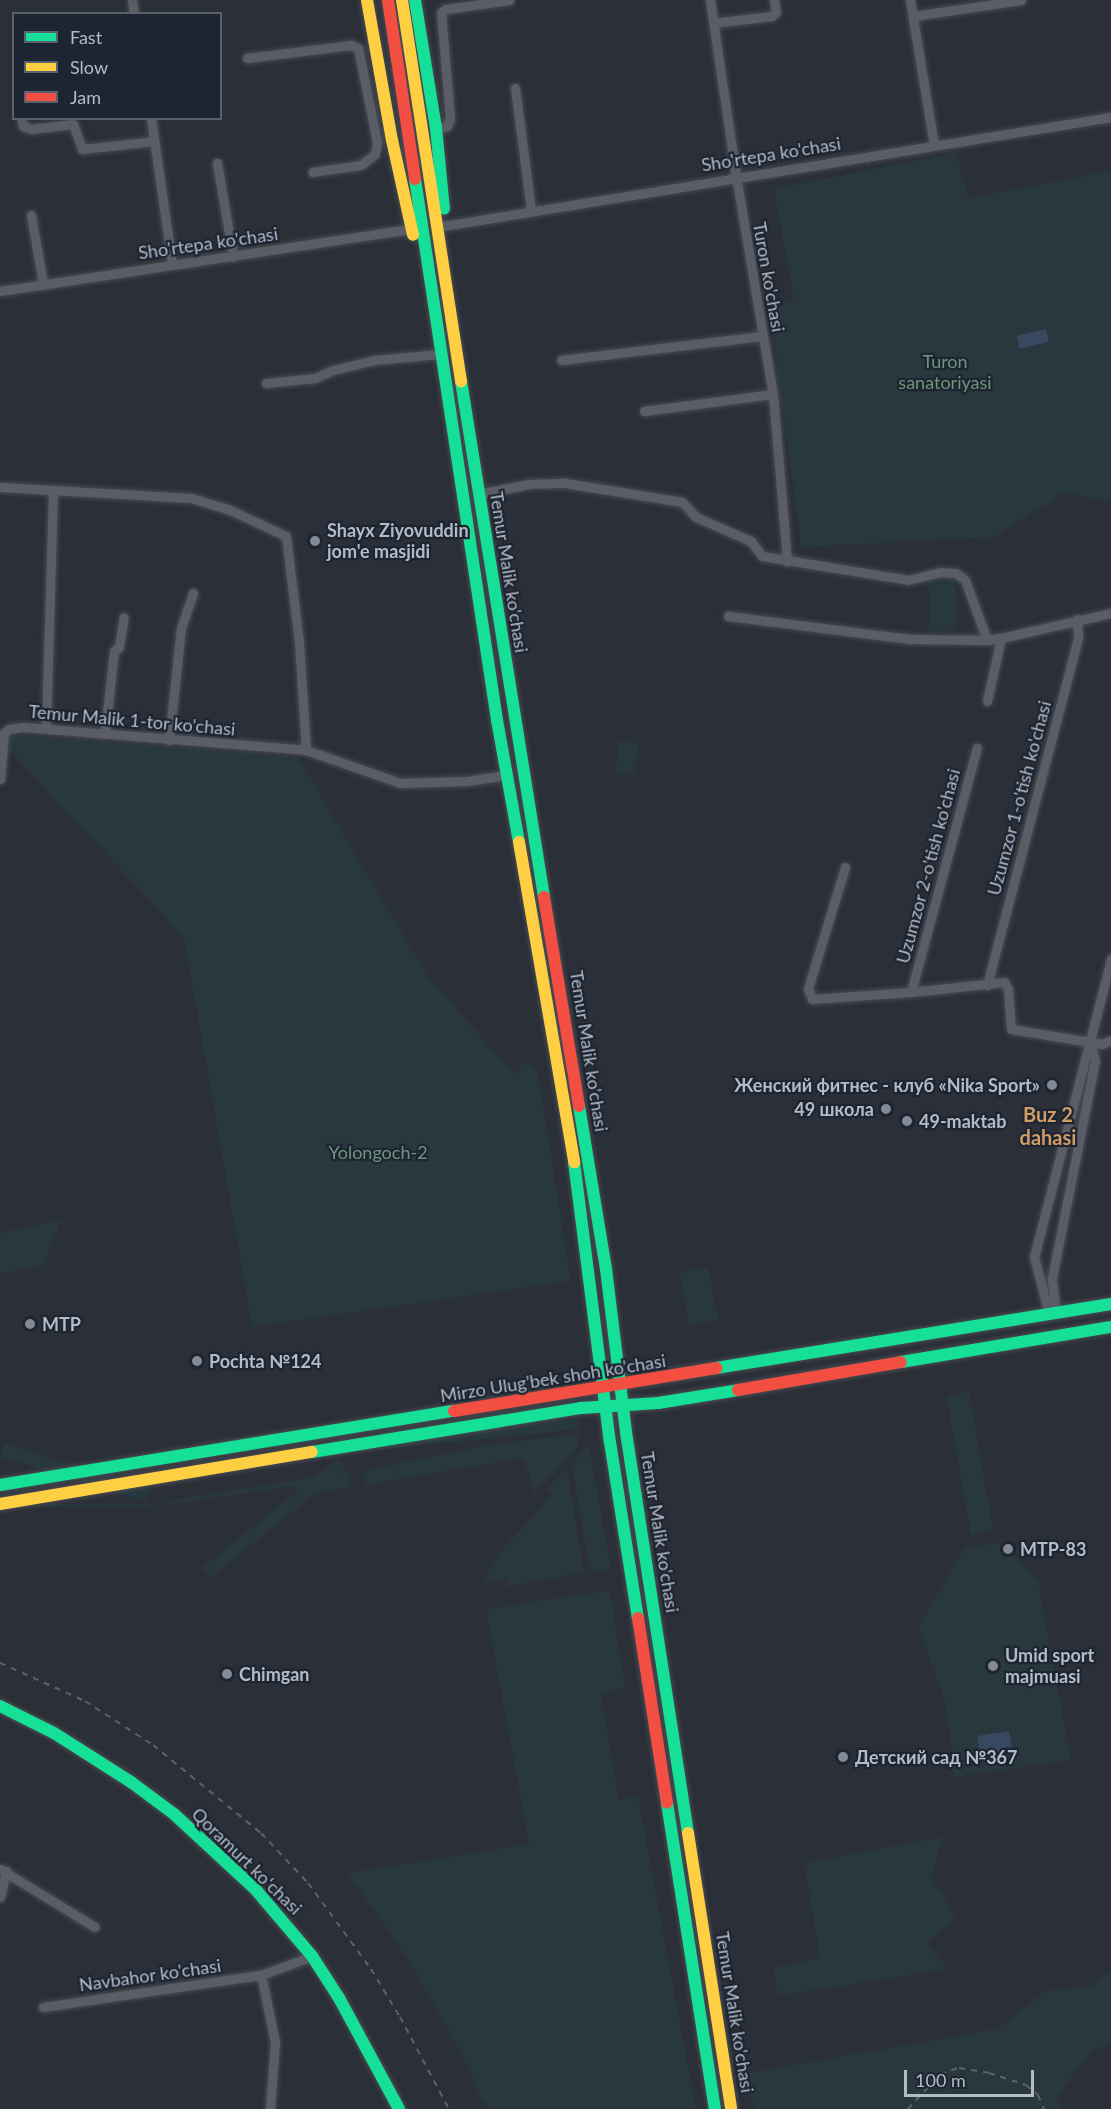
<!DOCTYPE html>
<meta charset="utf-8">
<style>
body{margin:0}
#map{position:relative;width:1111px;height:2109px;overflow:hidden;background:#2b2f37;font-family:Lato,sans-serif}
div>[style]{position:absolute}
[style*='--x']{left:calc(var(--x)*1px);top:calc(var(--y)*1px);width:calc(var(--w)*1px);rotate:calc(var(--a)*1deg)}
.green>*{inset:0;background:#28383d;transform-origin:0 0}
.water>*{inset:0;background:#394861;transform-origin:0 0}
.roads{filter:drop-shadow(0 0 2px #484b52) drop-shadow(0 0 2px #484b52)}
.street>*{height:9px;margin:-4.5px;padding:0 4.5px;transform-origin:4.5px;border-radius:4.5px;background:#5a5d65}
.fast>*{height:12px;margin:-6px;padding:0 6px;transform-origin:6px;border-radius:6px;background:#16e098}
.slow>*{height:12px;margin:-6px;padding:0 6px;transform-origin:6px;border-radius:6px;background:#ffcf43}
.jam>*{height:12px;margin:-6px;padding:0 6px;transform-origin:6px;border-radius:6px;background:#f24e42}
.rail>*{height:2px;margin-top:-1px;transform-origin:0;background:repeating-linear-gradient(90deg,#5e6169 0 6px,transparent 0 12px)}
.dots>*{width:16px;height:16px;translate:-50% -50%;box-sizing:border-box;border:3px solid #1d2432;border-radius:50%}
span{translate:-50% -50%;white-space:nowrap;text-align:center;line-height:1.15;-webkit-text-stroke:4.5px #1d2432;paint-order:stroke}
.street-label{font-size:18px;color:#b4bbc8}
.park-label{font-size:18px;color:#6c9879}
.poi-label{font-size:18px;color:#b4bbc8;font-weight:700}
.left{translate:0 -50%;text-align:left}
.right{translate:-100% -50%;text-align:right}
.neighbourhood-label{font-size:20px;color:#d19c66;font-weight:700}
.legend{position:absolute;left:12px;top:12px;width:210px;height:108px;box-sizing:border-box;background:#1d2432;border:2px solid #59606e;margin:0;padding:8px 10px;list-style:none;font-size:18px;color:#b4bbc8}
.legend li{display:flex;align-items:center;gap:12px;height:30px}
.legend b{width:30px;border:2px solid #59606e}
.scale{position:absolute;left:904px;top:2070px;width:130px;height:27px;box-sizing:border-box;border:3px solid #b4bbc8;border-top:0;padding-left:8px;font-size:18px;line-height:21px;white-space:nowrap;color:#b4bbc8;-webkit-text-stroke:4px #1d2432;paint-order:stroke}
</style>
<div id="map">
<div class="green">
<div style="clip-path:polygon(956px 152px,968px 198px,1111px 171px,1111px 502px,1065px 492px,995px 537px,801px 547px,769px 304px,794px 300px,774px 189px)"></div>
<div style="left:929px;top:580px;width:27px;height:51px"></div>
<div style="clip-path:polygon(20px 735px,298px 757px,429px 978px,514px 1074px,527px 1061px,538px 1072px,571px 1281px,252px 1327px,184px 937px,7px 748px,11px 736px)"></div>
<div style="left:619px;top:741px;width:19px;height:32px;rotate:6deg"></div>
<div style="clip-path:polygon(61px 1220px,43px 1266px,0 1274px,0 1233px)"></div>
<div style="left:708px;top:1267px;width:54px;height:29px;rotate:79deg"></div>
<div style="left:969px;top:1392px;width:141px;height:23px;rotate:80deg"></div>
<div style="left:578px;top:1419px;width:10px;height:213px;rotate:84deg"></div>
<div style="clip-path:polygon(580px 1434px,577px 1447px,534px 1494px,524px 1458px,366px 1485px,363px 1471px,492px 1444px)"></div>
<div style="clip-path:polygon(589px 1445px,611px 1569px,590px 1572px,572px 1464px)"></div>
<div style="left:338px;top:1458px;width:13px;height:175px;rotate:51deg"></div>
<div style="clip-path:polygon(567px 1467px,584px 1572px,507px 1587px,506px 1579px,482px 1584px,499px 1553px,552px 1495px,546px 1490px)"></div>
<div style="clip-path:polygon(348px 1472px,350px 1487px,304px 1495px,291px 1486px,166px 1505px,166px 1501px)"></div>
<div style="left:150px;top:1488px;width:14px;height:152px;rotate:107deg"></div>
<div style="left:154px;top:1504px;width:3px;height:156px;rotate:90deg"></div>
<div style="clip-path:polygon(1012px 1543px,1016px 1559px,1038px 1581px,1071px 1760px,954px 1777px,946px 1705px,918px 1627px,966px 1546px)"></div>
<div style="clip-path:polygon(610px 1590px,625px 1687px,601px 1694px,619px 1799px,638px 1796px,696px 2109px,490px 2109px,487px 2102px,482px 2100px,463px 2056px,412px 1966px,348px 1873px,529px 1844px,486px 1609px)"></div>
<div style="clip-path:polygon(943px 1837px,931px 1878px,957px 1917px,927px 1943px,948px 1969px,778px 1996px,773px 1967px,820px 1958px,804px 1863px)"></div>
<div style="clip-path:polygon(1111px 1971px,1111px 2044px,1092px 2050px,1057px 2096px,1063px 2109px,754px 2109px,748px 2073px,997px 2029px,1047px 1990px,1091px 1987px)"></div>
</div>
<div class="water">
<div style="left:1046px;top:329px;width:13px;height:30px;rotate:77deg"></div>
<div style="left:1009px;top:1731px;width:19px;height:32px;rotate:81deg"></div>
</div>
<div class="roads">
<div class="street">
<div style="--x:132;--y:0;--w:14;--a:82"></div>
<div style="--x:710;--y:0;--w:178;--a:81.6"></div>
<div style="--x:736;--y:176;--w:221;--a:80.4"></div>
<div style="--x:773;--y:394;--w:168;--a:85.2"></div>
<div style="--x:910;--y:0;--w:147;--a:80.6"></div>
<div style="--x:913;--y:16;--w:109;--a:-8.4"></div>
<div style="--x:713;--y:23;--w:59;--a:-6.8"></div>
<div style="--x:772;--y:16;--w:6;--a:-45"></div>
<div style="--x:776;--y:12;--w:12;--a:-99"></div>
<div style="--x:247;--y:58;--w:105;--a:-7.1"></div>
<div style="--x:351;--y:45;--w:8;--a:23"></div>
<div style="--x:358;--y:48;--w:96;--a:78.6"></div>
<div style="--x:377;--y:142;--w:12;--a:99"></div>
<div style="--x:375;--y:154;--w:18;--a:142"></div>
<div style="--x:361;--y:165;--w:49;--a:171.9"></div>
<div style="--x:515;--y:88;--w:123;--a:82.5"></div>
<div style="--x:21;--y:118;--w:8;--a:76"></div>
<div style="--x:23;--y:126;--w:9;--a:21"></div>
<div style="--x:31;--y:129;--w:42;--a:-6.8"></div>
<div style="--x:73;--y:124;--w:27;--a:70"></div>
<div style="--x:82;--y:149;--w:72;--a:-6.3"></div>
<div style="--x:151;--y:118;--w:148;--a:81.8"></div>
<div style="--x:436;--y:128;--w:11;--a:-10"></div>
<div style="--x:447;--y:126;--w:8;--a:-67"></div>
<div style="--x:450;--y:119;--w:107;--a:-94.8"></div>
<div style="--x:441;--y:12;--w:6;--a:-31"></div>
<div style="--x:446;--y:9;--w:64;--a:-8.1"></div>
<div style="--x:217;--y:163;--w:95;--a:80.3"></div>
<div style="--x:31;--y:215;--w:70;--a:80.1"></div>
<div style="--x:437;--y:227;--w:683;--a:-9.27"></div>
<div style="--x:0;--y:291;--w:421;--a:-8.6"></div>
<div style="--x:561;--y:360;--w:202;--a:-6.8"></div>
<div style="--x:266;--y:383;--w:49;--a:-5.8"></div>
<div style="--x:315;--y:378;--w:20;--a:-24"></div>
<div style="--x:333;--y:370;--w:42;--a:-13.7"></div>
<div style="--x:374;--y:360;--w:66;--a:-5.2"></div>
<div style="--x:644;--y:411;--w:130;--a:-7.5"></div>
<div style="--x:0;--y:487;--w:191;--a:3.3"></div>
<div style="--x:191;--y:498;--w:39;--a:17"></div>
<div style="--x:228;--y:509;--w:64;--a:25"></div>
<div style="--x:286;--y:536;--w:107;--a:83"></div>
<div style="--x:299;--y:642;--w:108;--a:86.3"></div>
<div style="--x:479;--y:494;--w:51;--a:-11.3"></div>
<div style="--x:529;--y:484;--w:36;--a:-2"></div>
<div style="--x:565;--y:483;--w:119;--a:9.2"></div>
<div style="--x:682;--y:502;--w:21;--a:47"></div>
<div style="--x:696;--y:517;--w:60;--a:23.6"></div>
<div style="--x:751;--y:541;--w:19;--a:54"></div>
<div style="--x:762;--y:556;--w:148;--a:9.3"></div>
<div style="--x:908;--y:580;--w:33;--a:-14"></div>
<div style="--x:940;--y:572;--w:16;--a:4"></div>
<div style="--x:956;--y:573;--w:11;--a:38"></div>
<div style="--x:965;--y:580;--w:64;--a:69.9"></div>
<div style="--x:728;--y:616;--w:183;--a:7.2"></div>
<div style="--x:910;--y:639;--w:77;--a:0.7"></div>
<div style="--x:987;--y:640;--w:14;--a:-8"></div>
<div style="--x:987;--y:701;--w:65;--a:-77.5"></div>
<div style="--x:1001;--y:638;--w:113;--a:-12.8"></div>
<div style="--x:46;--y:727;--w:236;--a:-88.3"></div>
<div style="--x:105;--y:732;--w:81;--a:-83.7"></div>
<div style="--x:114;--y:651;--w:6;--a:-39"></div>
<div style="--x:119;--y:647;--w:30;--a:-81"></div>
<div style="--x:169;--y:740;--w:113;--a:-83.9"></div>
<div style="--x:181;--y:628;--w:37;--a:-71"></div>
<div style="--x:0;--y:779;--w:46;--a:-85"></div>
<div style="--x:4;--y:733;--w:6;--a:-39"></div>
<div style="--x:9;--y:729;--w:14;--a:-8"></div>
<div style="--x:23;--y:727;--w:284;--a:4.6"></div>
<div style="--x:306;--y:750;--w:100;--a:19.3"></div>
<div style="--x:400;--y:783;--w:68;--a:-1.7"></div>
<div style="--x:468;--y:781;--w:39;--a:-9"></div>
<div style="--x:845;--y:867;--w:127;--a:106.9"></div>
<div style="--x:808;--y:989;--w:11;--a:68"></div>
<div style="--x:812;--y:999;--w:99;--a:-4"></div>
<div style="--x:911;--y:992;--w:94;--a:-6.1"></div>
<div style="--x:1004;--y:982;--w:8;--a:60"></div>
<div style="--x:1008;--y:989;--w:40;--a:85.7"></div>
<div style="--x:1011;--y:1029;--w:92;--a:9.4"></div>
<div style="--x:1102;--y:1044;--w:10;--a:-24"></div>
<div style="--x:987;--y:985;--w:360;--a:-75.3"></div>
<div style="--x:1078;--y:637;--w:18;--a:-93"></div>
<div style="--x:911;--y:992;--w:253;--a:-74.9"></div>
<div style="--x:1056;--y:1313;--w:35;--a:-97"></div>
<div style="--x:1052;--y:1278;--w:221;--a:-78.8"></div>
<div style="--x:1095;--y:1061;--w:20;--a:-105"></div>
<div style="--x:1049;--y:1314;--w:59;--a:-104.7"></div>
<div style="--x:1034;--y:1257;--w:308;--a:-75.5"></div>
<div style="--x:0;--y:1869;--w:111;--a:31.4"></div>
<div style="--x:0;--y:1897;--w:27;--a:-77"></div>
<div style="--x:43;--y:2007;--w:220;--a:-8.4"></div>
<div style="--x:270;--y:2109;--w:67;--a:-85.7"></div>
<div style="--x:275;--y:2042;--w:68;--a:-101.8"></div>
<div style="--x:261;--y:1975;--w:54;--a:-20.4"></div>
</div>
<div class="fast">
<div style="--x:415;--y:0;--w:130;--a:80.7"></div>
<div style="--x:436;--y:128;--w:81;--a:84.4"></div>
<div style="--x:415;--y:179;--w:547;--a:81.38"></div>
<div style="--x:497;--y:720;--w:124;--a:79.8"></div>
<div style="--x:461;--y:381;--w:523;--a:80.86"></div>
<div style="--x:579;--y:1106;--w:165;--a:80.6"></div>
<div style="--x:606;--y:1269;--w:171;--a:83"></div>
<div style="--x:627;--y:1439;--w:399;--a:81.2"></div>
<div style="--x:574;--y:1162;--w:282;--a:82.7"></div>
<div style="--x:610;--y:1442;--w:178;--a:81"></div>
<div style="--x:901;--y:1362;--w:213;--a:-9.5"></div>
<div style="--x:716;--y:1368;--w:400;--a:-9.2"></div>
<div style="--x:312;--y:1452;--w:273;--a:-9.3"></div>
<div style="--x:581;--y:1408;--w:77;--a:-3.7"></div>
<div style="--x:658;--y:1403;--w:81;--a:-9.2"></div>
<div style="--x:0;--y:1485;--w:460;--a:-9.3"></div>
<div style="--x:0;--y:1706;--w:60;--a:26.6"></div>
<div style="--x:54;--y:1733;--w:91;--a:32.5"></div>
<div style="--x:131;--y:1782;--w:54;--a:36.7"></div>
<div style="--x:174;--y:1814;--w:112;--a:42.8"></div>
<div style="--x:256;--y:1890;--w:87;--a:49.7"></div>
<div style="--x:312;--y:1956;--w:50;--a:57.3"></div>
<div style="--x:339;--y:1998;--w:126;--a:61.6"></div>
<div style="--x:667;--y:1803;--w:310;--a:81.1"></div>
</div>
<div class="slow">
<div style="--x:367;--y:0;--w:142;--a:79.9"></div>
<div style="--x:392;--y:140;--w:97;--a:77.5"></div>
<div style="--x:402;--y:0;--w:386;--a:81.2"></div>
<div style="--x:519;--y:842;--w:325;--a:80.2"></div>
<div style="--x:0;--y:1504;--w:316;--a:-9.5"></div>
<div style="--x:688;--y:1833;--w:279;--a:81.1"></div>
</div>
<div class="jam">
<div style="--x:388;--y:0;--w:181;--a:81.4"></div>
<div style="--x:544;--y:897;--w:212;--a:80.5"></div>
<div style="--x:738;--y:1390;--w:165;--a:-9.7"></div>
<div style="--x:454;--y:1411;--w:266;--a:-9.3"></div>
<div style="--x:638;--y:1618;--w:187;--a:81.1"></div>
</div>
</div>
<div class="rail">
<div style="--x:0;--y:1663;--w:93;--a:24.1"></div>
<div style="--x:85;--y:1701;--w:81;--a:32.9"></div>
<div style="--x:153;--y:1745;--w:139;--a:39.2"></div>
<div style="--x:261;--y:1833;--w:69;--a:46.8"></div>
<div style="--x:308;--y:1883;--w:107;--a:53.8"></div>
<div style="--x:371;--y:1969;--w:56;--a:58.9"></div>
<div style="--x:400;--y:2017;--w:104;--a:62"></div>
<div style="--x:908;--y:2109;--w:47;--a:-47.6"></div>
<div style="--x:940;--y:2074;--w:20;--a:-18"></div>
<div style="--x:959;--y:2068;--w:30;--a:9"></div>
<div style="--x:989;--y:2073;--w:39;--a:18"></div>
<div style="--x:1026;--y:2085;--w:16;--a:40"></div>
<div style="--x:1038;--y:2095;--w:15;--a:67"></div>
</div>
<div class="dots">
<div style="left:315px;top:541px;background:#848a95"></div>
<div style="left:1052px;top:1085px;background:#848a95"></div>
<div style="left:886px;top:1109px;background:#848a95"></div>
<div style="left:907px;top:1121px;background:#848a95"></div>
<div style="left:30px;top:1324px;background:#848a95"></div>
<div style="left:197px;top:1361px;background:#848a95"></div>
<div style="left:1008px;top:1549px;background:#848a95"></div>
<div style="left:993px;top:1666px;background:#848a95"></div>
<div style="left:227px;top:1674px;background:#848a95"></div>
<div style="left:843px;top:1757px;background:#848a95"></div>
</div>
<div class="street-label">
<span style="left:771px;top:154px;rotate:-9deg">Sho'rtepa ko'chasi</span>
<span style="left:208px;top:243px;rotate:-8deg">Sho'rtepa ko'chasi</span>
<span style="left:769px;top:277px;rotate:80deg">Turon ko'chasi</span>
<span style="left:509px;top:572px;rotate:81deg">Temur Malik ko'chasi</span>
<span style="left:132px;top:720px;rotate:5deg">Temur Malik 1-tor ko'chasi</span>
<span style="left:1019px;top:798px;rotate:-75deg">Uzumzor 1-o'tish ko'chasi</span>
<span style="left:928px;top:866px;rotate:-75deg">Uzumzor 2-o'tish ko'chasi</span>
<span style="left:589px;top:1051px;rotate:81deg">Temur Malik ko'chasi</span>
<span style="left:553px;top:1378px;rotate:-9deg">Mirzo Ulug'bek shoh ko'chasi</span>
<span style="left:660px;top:1532px;rotate:81deg">Temur Malik ko'chasi</span>
<span style="left:247px;top:1861px;rotate:44deg">Qoramurt koʻchasi</span>
<span style="left:150px;top:1975px;rotate:-8deg">Navbahor ko'chasi</span>
<span style="left:735px;top:2012px;rotate:81deg">Temur Malik ko'chasi</span>
</div>
<div class="park-label">
<span style="left:945px;top:372px">Turon<br>sanatoriyasi</span>
<span style="left:378px;top:1152px">Yolongoch-2</span>
</div>
<div class="poi-label">
<span class="left" style="left:327px;top:541px">Shayx Ziyovuddin<br>jom'e masjidi</span>
<span class="right" style="left:1040px;top:1085px">Женский фитнес - клуб «Nika Sport»</span>
<span class="right" style="left:874px;top:1109px">49 школа</span>
<span class="left" style="left:919px;top:1121px">49-maktab</span>
<span class="left" style="left:42px;top:1324px">MTP</span>
<span class="left" style="left:209px;top:1361px">Pochta №124</span>
<span class="left" style="left:1020px;top:1549px">MTP-83</span>
<span class="left" style="left:1005px;top:1666px">Umid sport<br>majmuasi</span>
<span class="left" style="left:239px;top:1674px">Chimgan</span>
<span class="left" style="left:855px;top:1757px">Детский сад №367</span>
</div>
<div class="neighbourhood-label">
<span style="left:1048px;top:1126px">Buz 2<br>dahasi</span>
</div>
<ul class="legend">
<li><b style="height:8px;background:#16e098"></b>Fast</li>
<li><b style="height:8px;background:#ffcf43"></b>Slow</li>
<li><b style="height:8px;background:#f24e42"></b>Jam</li>
</ul>
<div class="scale">100 m</div>
</div>
